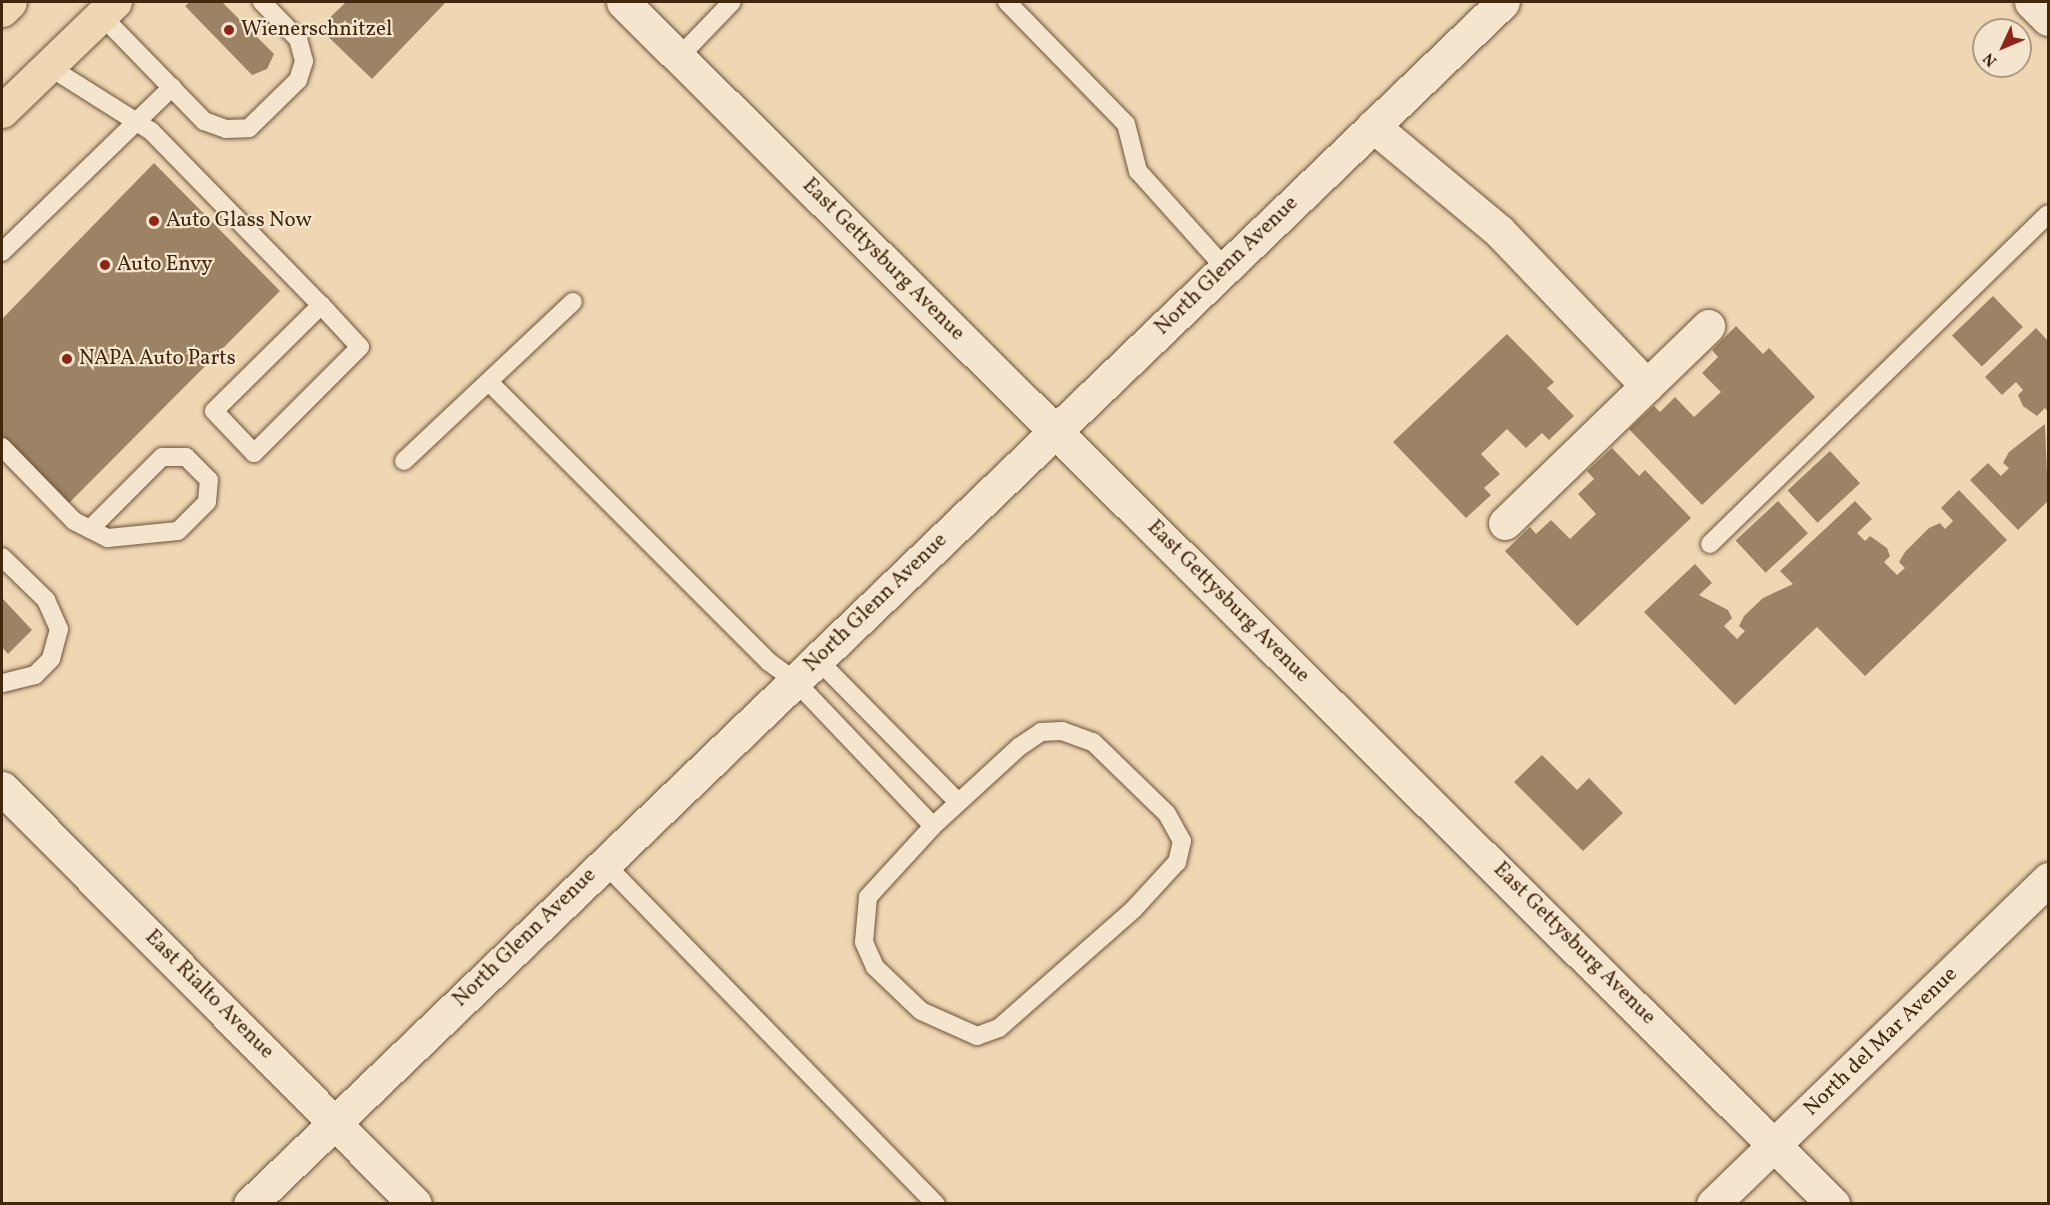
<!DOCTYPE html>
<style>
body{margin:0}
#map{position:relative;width:2050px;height:1205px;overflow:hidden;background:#efd7b4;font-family:Vollkorn,serif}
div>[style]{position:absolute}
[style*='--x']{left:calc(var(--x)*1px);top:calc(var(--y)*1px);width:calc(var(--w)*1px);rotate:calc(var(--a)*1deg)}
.building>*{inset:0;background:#9c8365;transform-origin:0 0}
.roads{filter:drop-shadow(0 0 2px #6d5338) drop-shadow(0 0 2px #6d5338)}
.service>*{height:18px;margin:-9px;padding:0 9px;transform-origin:9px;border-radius:9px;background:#f5e5ce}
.minor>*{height:33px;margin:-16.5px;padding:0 16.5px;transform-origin:16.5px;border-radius:16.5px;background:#f5e5ce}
.tertiary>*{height:33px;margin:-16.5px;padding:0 16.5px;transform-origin:16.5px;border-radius:16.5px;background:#f5e5ce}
.primary>*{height:33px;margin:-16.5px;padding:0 16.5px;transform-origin:16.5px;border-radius:16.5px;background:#efd7b4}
.dots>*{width:16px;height:16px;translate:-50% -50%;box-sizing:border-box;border:3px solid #f5e5ce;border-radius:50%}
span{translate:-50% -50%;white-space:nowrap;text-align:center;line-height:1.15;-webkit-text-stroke:4.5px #f5e5ce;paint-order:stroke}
.poi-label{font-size:21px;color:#42270f}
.left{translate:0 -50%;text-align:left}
.street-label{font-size:21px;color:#42270f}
.frame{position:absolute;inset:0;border:3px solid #42270f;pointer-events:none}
.north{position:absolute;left:1972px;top:18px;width:60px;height:60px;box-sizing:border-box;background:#f5e5ce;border:2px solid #ad9982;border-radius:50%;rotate:226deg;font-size:16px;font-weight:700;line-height:24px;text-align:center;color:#42270f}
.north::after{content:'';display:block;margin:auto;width:21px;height:27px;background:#8f2418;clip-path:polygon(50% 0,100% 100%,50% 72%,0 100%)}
</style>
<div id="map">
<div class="building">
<div style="clip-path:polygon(190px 2px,222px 2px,274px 54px,267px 69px,252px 75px,185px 6px)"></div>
<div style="clip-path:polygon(346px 2px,446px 2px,372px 79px,319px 28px)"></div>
<div style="clip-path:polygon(154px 163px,280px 291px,67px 505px,2px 439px,2px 319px)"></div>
<div style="left:1993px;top:296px;width:43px;height:57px;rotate:46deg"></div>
<div style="clip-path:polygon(1736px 326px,1763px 354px,1769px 348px,1815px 397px,1702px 505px,1629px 429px,1654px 406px,1660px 412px,1675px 397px,1694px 417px,1721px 392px,1702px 373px,1718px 357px,1712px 350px)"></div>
<div style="clip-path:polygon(2036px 328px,2048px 341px,2048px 412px,2045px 408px,2037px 416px,2023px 406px,2018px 395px,2023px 390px,2016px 382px,2002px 395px,1985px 377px)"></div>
<div style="clip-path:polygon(1507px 334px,1554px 382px,1547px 388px,1574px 416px,1549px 440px,1542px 433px,1526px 448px,1507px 429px,1481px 454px,1500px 474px,1484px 488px,1491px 495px,1466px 518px,1393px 442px)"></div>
<div style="clip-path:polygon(2045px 424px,2048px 501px,2018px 530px,1970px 480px,1988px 463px,2001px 476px,2009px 468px,2003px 463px,2009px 452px)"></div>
<div style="clip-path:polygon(1612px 448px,1639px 476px,1645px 470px,1691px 518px,1577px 626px,1505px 551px,1530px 527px,1536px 534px,1551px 520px,1570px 539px,1596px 514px,1578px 494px,1594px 479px,1587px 471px)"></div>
<div style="left:1830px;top:451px;width:44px;height:58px;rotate:47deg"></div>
<div style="clip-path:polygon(1959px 490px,2007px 540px,1865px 676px,1817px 627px,1735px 705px,1644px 612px,1695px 564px,1712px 583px,1699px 595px,1728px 610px,1732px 618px,1724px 626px,1737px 639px,1745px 631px,1739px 626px,1744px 616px,1763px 598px,1793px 584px,1780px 571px,1855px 501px,1872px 519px,1857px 533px,1865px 541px,1870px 536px,1887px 548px,1890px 556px,1884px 562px,1897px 575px,1905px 568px,1899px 562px,1905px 552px,1929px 528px,1940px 523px,1945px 529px,1953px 521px,1941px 508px)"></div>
<div style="left:1778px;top:501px;width:44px;height:58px;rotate:47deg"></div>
<div style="clip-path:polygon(2px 598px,32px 630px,8px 654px,2px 647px)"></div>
<div style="clip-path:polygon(1542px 755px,1577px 790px,1589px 778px,1623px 813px,1583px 851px,1514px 782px)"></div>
</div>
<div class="roads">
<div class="service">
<div style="--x:1007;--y:2;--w:170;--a:45.7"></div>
<div style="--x:1126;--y:124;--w:49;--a:75.7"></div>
<div style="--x:1138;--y:171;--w:130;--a:48.1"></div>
<div style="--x:101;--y:15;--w:148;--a:45.8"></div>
<div style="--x:204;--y:121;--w:23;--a:20"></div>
<div style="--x:226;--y:129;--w:23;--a:-2"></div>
<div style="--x:249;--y:128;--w:69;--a:-44.4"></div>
<div style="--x:298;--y:80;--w:20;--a:-72"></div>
<div style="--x:304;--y:61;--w:23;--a:-105"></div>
<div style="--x:298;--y:39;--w:52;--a:-134.2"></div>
<div style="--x:679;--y:57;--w:76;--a:-46.1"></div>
<div style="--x:48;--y:66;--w:122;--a:32.3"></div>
<div style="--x:151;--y:131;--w:243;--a:45.7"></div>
<div style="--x:321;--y:305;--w:57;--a:47.1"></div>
<div style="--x:360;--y:347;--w:150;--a:135"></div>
<div style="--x:254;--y:453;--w:58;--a:-133.6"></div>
<div style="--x:214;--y:411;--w:151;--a:-44.7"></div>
<div style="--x:2;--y:252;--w:237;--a:-44.1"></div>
<div style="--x:489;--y:382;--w:396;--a:45"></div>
<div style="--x:769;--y:662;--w:32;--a:36"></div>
<div style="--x:795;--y:681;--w:200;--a:46.4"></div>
<div style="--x:2;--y:447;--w:103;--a:45.8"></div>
<div style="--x:74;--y:521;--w:38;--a:27"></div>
<div style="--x:108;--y:538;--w:70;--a:-5.7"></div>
<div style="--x:178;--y:531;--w:41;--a:-45"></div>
<div style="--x:207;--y:502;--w:22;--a:-85"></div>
<div style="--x:209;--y:480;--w:33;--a:-135"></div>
<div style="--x:186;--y:457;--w:24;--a:180"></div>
<div style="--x:162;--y:457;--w:102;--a:135"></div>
<div style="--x:404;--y:461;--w:232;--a:-43.3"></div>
<div style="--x:1710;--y:544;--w:472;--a:-44.3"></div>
<div style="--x:2;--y:557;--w:62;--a:44.3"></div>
<div style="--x:46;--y:600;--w:32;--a:66"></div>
<div style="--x:59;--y:629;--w:31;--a:105"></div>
<div style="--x:51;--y:659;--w:23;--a:135"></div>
<div style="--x:35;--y:675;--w:34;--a:166"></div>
<div style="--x:817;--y:659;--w:201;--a:45.4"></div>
<div style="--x:1062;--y:731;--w:33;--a:20"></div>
<div style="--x:1093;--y:742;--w:103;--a:44.2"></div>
<div style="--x:1167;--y:814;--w:31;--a:61"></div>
<div style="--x:1182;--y:841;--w:22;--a:103"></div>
<div style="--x:1177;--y:862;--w:64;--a:132.5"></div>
<div style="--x:1134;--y:909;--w:180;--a:138.6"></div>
<div style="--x:999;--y:1028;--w:23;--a:160"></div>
<div style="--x:977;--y:1036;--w:61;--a:-155.9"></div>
<div style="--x:921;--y:1011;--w:64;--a:-136.3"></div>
<div style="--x:875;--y:967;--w:27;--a:-114"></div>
<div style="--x:864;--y:942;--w:45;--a:-84.9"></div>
<div style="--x:868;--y:897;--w:96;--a:-47.5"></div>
<div style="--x:933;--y:826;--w:117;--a:-42.6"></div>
<div style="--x:1019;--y:747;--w:27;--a:-34"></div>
<div style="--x:1041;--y:732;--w:21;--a:-3"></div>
<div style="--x:604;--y:863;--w:476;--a:45.8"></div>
</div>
<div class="minor">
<div style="--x:2031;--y:2;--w:24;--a:45"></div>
<div style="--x:1373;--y:126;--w:164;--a:39.8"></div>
<div style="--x:1499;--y:231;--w:214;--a:46.3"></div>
<div style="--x:1505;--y:523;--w:283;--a:-44.1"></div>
<div style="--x:2;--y:788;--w:586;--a:45.21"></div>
<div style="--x:250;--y:1204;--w:1736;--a:-43.81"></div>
<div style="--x:1713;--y:1204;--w:467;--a:-44.1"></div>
</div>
<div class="tertiary">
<div style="--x:623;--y:2;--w:1706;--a:44.81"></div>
</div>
<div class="primary">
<div style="--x:2;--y:10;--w:11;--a:-45"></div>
<div style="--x:2;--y:111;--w:157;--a:-44"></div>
</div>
</div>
<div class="dots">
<div style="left:229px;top:30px;background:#8f2418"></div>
<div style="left:154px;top:221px;background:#8f2418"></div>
<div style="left:105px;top:265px;background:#8f2418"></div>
<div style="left:67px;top:359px;background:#8f2418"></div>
</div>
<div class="poi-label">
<span class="left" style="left:241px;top:30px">Wienerschnitzel</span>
<span class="left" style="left:166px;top:221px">Auto Glass Now</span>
<span class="left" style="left:117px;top:265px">Auto Envy</span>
<span class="left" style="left:79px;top:359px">NAPA Auto Parts</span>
</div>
<div class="street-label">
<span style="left:883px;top:260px;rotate:45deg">East Gettysburg Avenue</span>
<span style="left:1227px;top:266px;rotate:-44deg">North Glenn Avenue</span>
<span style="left:1228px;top:602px;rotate:45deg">East Gettysburg Avenue</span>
<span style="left:876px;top:603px;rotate:-44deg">North Glenn Avenue</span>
<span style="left:525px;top:938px;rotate:-44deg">North Glenn Avenue</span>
<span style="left:1574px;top:944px;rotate:45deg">East Gettysburg Avenue</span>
<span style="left:209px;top:995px;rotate:45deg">East Rialto Avenue</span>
<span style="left:1881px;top:1042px;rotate:-44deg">North del Mar Avenue</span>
</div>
<div class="frame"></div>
<div class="north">N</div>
</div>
